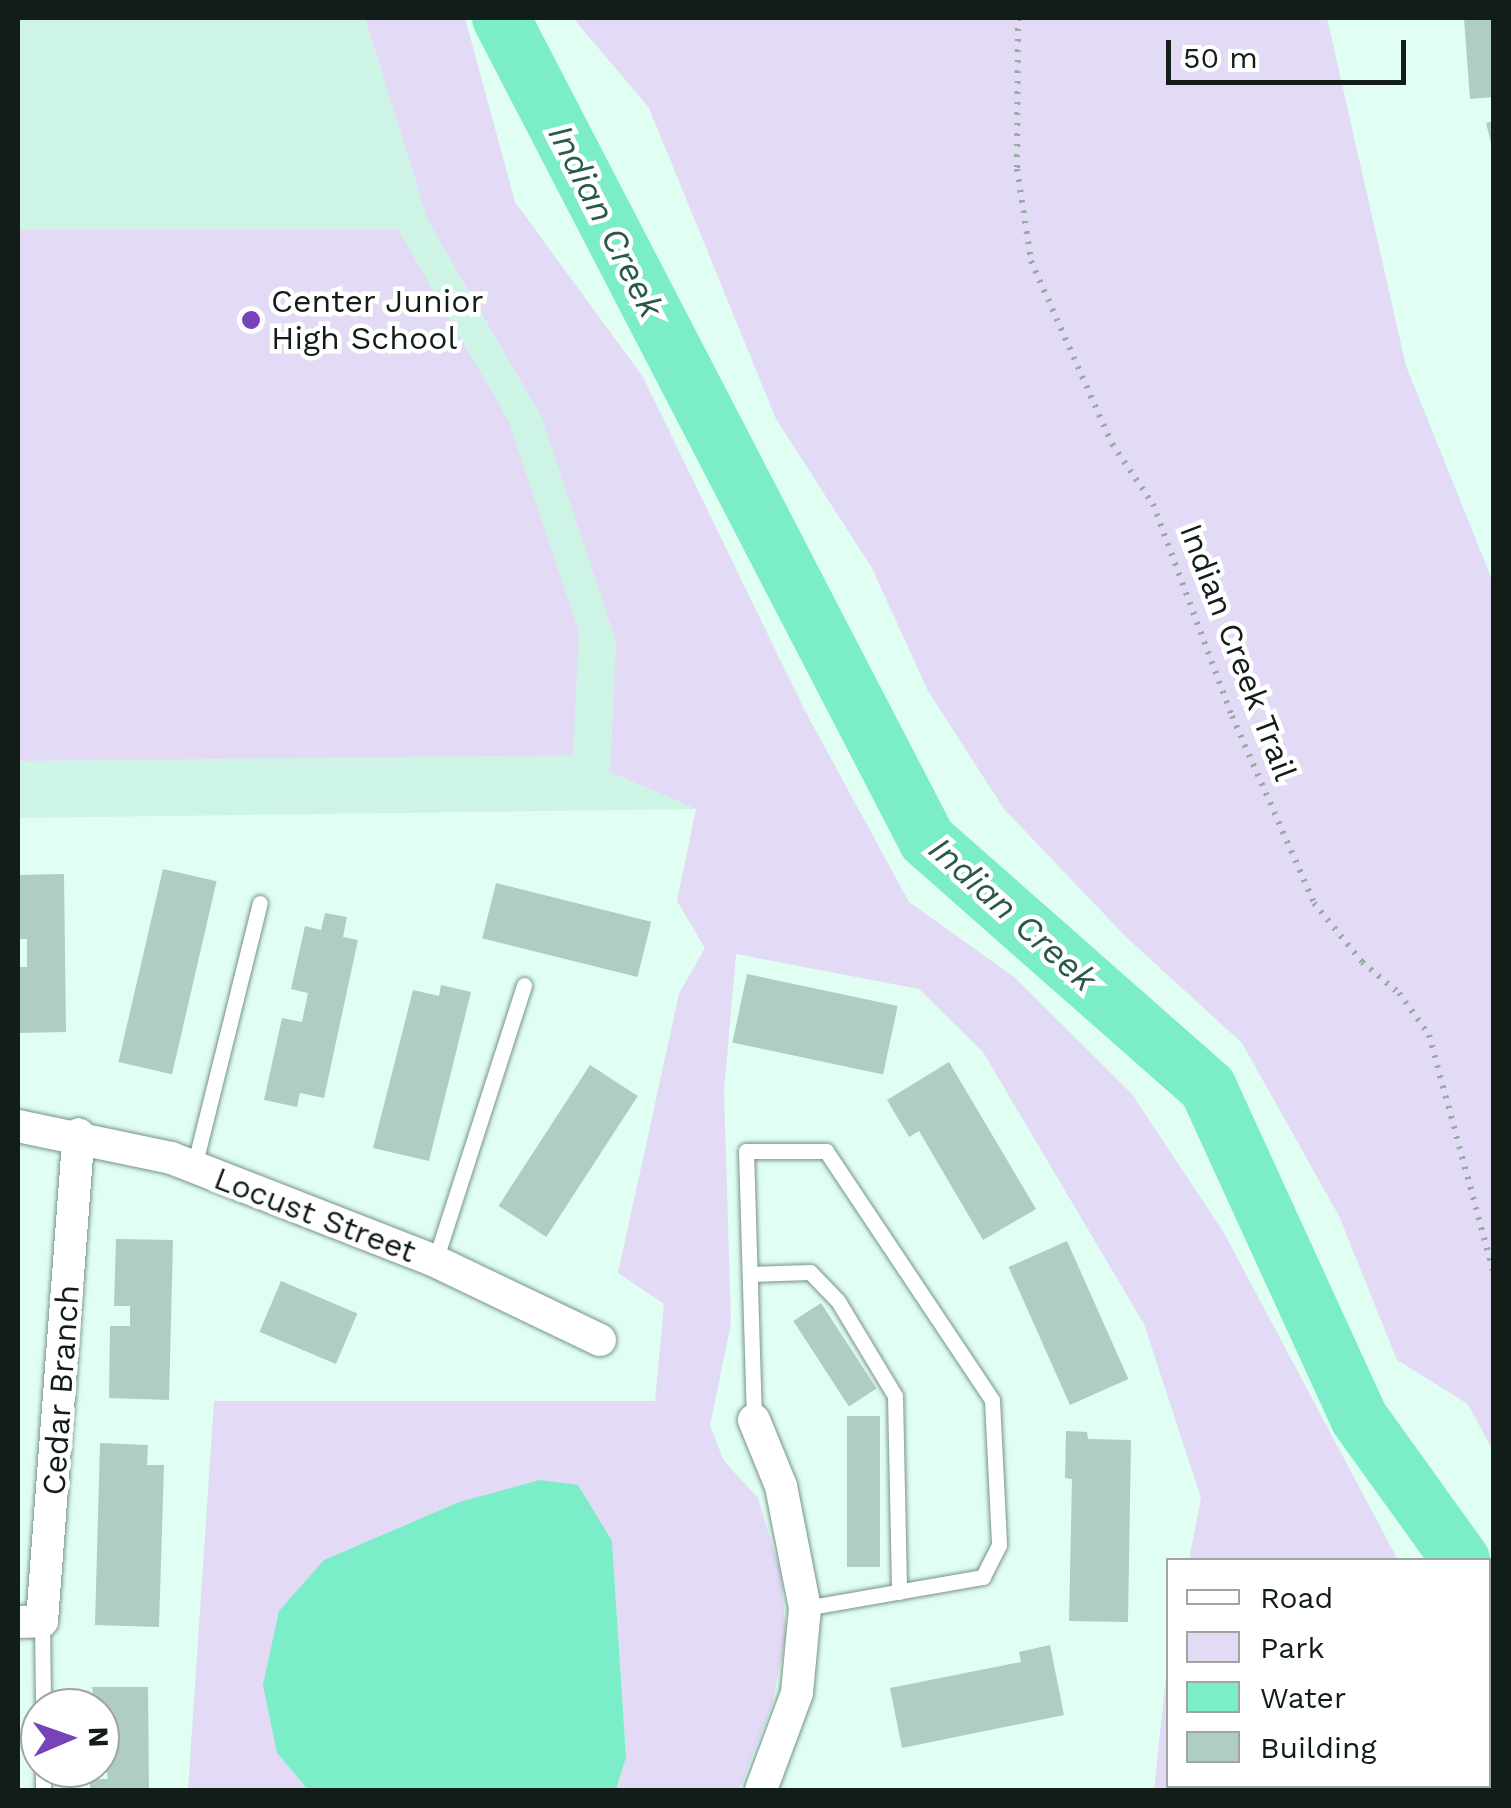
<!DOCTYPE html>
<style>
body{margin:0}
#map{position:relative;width:1511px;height:1808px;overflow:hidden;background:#e0fef2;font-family:"Work Sans",sans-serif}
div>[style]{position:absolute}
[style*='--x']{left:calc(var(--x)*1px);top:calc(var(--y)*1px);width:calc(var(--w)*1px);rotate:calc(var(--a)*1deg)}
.built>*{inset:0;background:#cdf4e5}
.green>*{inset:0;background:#e3daf6}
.water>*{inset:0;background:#7bedc8}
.river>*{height:58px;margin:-29px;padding:0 29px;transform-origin:29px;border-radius:29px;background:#7bedc8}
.building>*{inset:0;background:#b0cdc2;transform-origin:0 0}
.path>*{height:6px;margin-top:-3px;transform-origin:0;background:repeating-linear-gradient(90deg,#96ada4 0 2.5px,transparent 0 10.5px)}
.roads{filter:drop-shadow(0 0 2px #789389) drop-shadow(0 0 2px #789389)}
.lane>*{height:15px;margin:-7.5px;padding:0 7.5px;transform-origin:7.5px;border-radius:7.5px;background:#fff}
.street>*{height:32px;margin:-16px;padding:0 16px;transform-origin:16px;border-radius:16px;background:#fff}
.dots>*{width:28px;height:28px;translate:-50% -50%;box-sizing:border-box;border:5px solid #fff;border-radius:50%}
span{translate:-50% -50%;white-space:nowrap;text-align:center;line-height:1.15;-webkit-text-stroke:9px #fff;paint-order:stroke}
.poi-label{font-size:32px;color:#121d19}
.left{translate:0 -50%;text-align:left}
.street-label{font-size:32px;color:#121d19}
.water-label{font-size:35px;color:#295949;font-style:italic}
.frame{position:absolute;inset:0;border:20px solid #121d19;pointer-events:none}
.legend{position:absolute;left:1166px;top:1558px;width:325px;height:230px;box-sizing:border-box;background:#fff;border:2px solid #a0a5a3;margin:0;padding:12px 18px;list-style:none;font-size:30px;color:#121d19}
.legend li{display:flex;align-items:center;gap:20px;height:50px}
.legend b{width:50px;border:2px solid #a0a5a3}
.north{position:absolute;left:20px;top:1688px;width:100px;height:100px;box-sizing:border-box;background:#fff;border:2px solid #a0a5a3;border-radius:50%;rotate:88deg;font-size:28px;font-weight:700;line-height:40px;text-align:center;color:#121d19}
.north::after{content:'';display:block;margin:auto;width:35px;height:45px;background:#7843ba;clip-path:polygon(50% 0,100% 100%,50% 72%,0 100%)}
.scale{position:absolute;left:1166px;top:40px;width:240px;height:45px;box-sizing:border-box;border:5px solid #121d19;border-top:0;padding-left:12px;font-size:30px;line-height:35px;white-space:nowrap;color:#121d19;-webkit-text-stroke:8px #fff;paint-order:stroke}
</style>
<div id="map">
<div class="built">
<div style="clip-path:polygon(18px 18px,365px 18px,428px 221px,542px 418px,616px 642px,610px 772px,696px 809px,18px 818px)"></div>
</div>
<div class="green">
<div style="clip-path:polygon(365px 18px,465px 18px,515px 202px,643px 377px,804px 709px,909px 902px,1014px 977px,1132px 1094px,1224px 1233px,1398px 1560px,1189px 1560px,1201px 1498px,1144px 1324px,983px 1052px,919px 989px,736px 954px,724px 1091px,731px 1323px,710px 1426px,724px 1461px,758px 1498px,781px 1574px,786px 1635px,772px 1704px,739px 1790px,616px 1790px,626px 1756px,612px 1541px,459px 1502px,324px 1560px,277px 1753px,308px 1790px,188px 1790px,214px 1401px,655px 1401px,664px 1304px,618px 1273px,679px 994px,705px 948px,677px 901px,696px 809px,610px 772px,616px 642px,542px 418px,428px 221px)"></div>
<div style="clip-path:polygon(573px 18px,1327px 18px,1406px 366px,1493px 582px,1493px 1451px,1468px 1404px,1397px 1360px,1339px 1216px,1242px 1043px,1126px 937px,1004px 809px,928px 691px,872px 568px,776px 419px,649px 108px)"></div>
<div style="clip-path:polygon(18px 230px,398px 230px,508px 420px,579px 632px,573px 755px,18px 761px)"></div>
<div style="clip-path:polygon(1168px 1658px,1168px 1786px,1488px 1786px,1489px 1708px,1493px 1790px,1154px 1790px)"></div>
</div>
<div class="water">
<div style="clip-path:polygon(540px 1480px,578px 1485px,612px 1541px,626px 1757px,616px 1790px,308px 1790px,277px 1753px,263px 1685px,279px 1611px,324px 1560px,459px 1502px)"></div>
</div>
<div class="river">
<div style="--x:501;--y:18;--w:926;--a:62.6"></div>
<div style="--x:927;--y:840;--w:375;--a:41.4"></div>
<div style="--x:1208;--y:1088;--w:363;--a:65.4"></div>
<div style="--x:1359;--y:1418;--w:175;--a:54.3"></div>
<div style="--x:1488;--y:1599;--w:9;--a:49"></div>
</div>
<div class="building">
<div style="clip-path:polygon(1464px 18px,1494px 18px,1494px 97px,1470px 99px)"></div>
<div style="clip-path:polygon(1494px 121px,1494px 147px,1492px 147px,1486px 123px)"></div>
<div style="left:163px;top:869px;width:55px;height:198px;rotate:13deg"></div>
<div style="clip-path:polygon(64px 874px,66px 1032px,18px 1033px,18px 967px,27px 967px,27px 939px,18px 939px,18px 875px)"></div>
<div style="left:496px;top:883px;width:160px;height:57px;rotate:14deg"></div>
<div style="clip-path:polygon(325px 913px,347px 917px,343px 937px,358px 940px,324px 1098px,300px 1093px,297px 1107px,264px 1100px,282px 1018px,302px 1022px,308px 993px,291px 989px,305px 926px,321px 930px)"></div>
<div style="left:747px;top:974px;width:154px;height:70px;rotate:12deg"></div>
<div style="clip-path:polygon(441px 985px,471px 992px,429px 1161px,373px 1148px,413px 990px,439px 996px)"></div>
<div style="clip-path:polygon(949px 1062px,1036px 1209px,983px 1240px,919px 1131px,909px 1137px,887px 1100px)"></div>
<div style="left:590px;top:1065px;width:57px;height:168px;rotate:33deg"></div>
<div style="clip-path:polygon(116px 1239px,173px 1240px,169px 1400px,109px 1398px,110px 1326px,130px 1326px,130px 1306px,114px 1306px)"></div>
<div style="left:1067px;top:1241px;width:151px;height:64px;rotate:66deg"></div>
<div style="left:281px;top:1281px;width:83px;height:55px;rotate:23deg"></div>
<div style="left:821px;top:1303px;width:102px;height:33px;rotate:57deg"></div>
<div style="left:847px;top:1416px;width:33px;height:151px"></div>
<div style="clip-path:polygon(1066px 1431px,1087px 1432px,1088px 1439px,1131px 1440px,1128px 1622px,1069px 1621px,1072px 1479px,1065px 1478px)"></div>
<div style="clip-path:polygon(100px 1443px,148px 1445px,147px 1465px,164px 1465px,159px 1627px,95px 1625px)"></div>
<div style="clip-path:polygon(1050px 1645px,1064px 1715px,902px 1748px,890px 1688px,1021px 1662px,1019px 1652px)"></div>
<div style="clip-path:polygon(92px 1687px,148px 1687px,149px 1790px,90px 1790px,90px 1779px,108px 1779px)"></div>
</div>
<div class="path">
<div style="--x:1018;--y:18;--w:151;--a:90.4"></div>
<div style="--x:1017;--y:169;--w:93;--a:81.3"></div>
<div style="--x:1031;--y:261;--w:200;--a:66.1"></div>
<div style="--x:1112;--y:444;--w:73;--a:55.7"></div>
<div style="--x:1153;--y:504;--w:226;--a:69.6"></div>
<div style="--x:1232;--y:716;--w:204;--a:66.3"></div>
<div style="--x:1314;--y:903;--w:76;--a:50.9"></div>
<div style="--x:1362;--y:962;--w:48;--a:40"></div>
<div style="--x:1399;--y:993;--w:52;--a:54.5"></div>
<div style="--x:1429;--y:1035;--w:248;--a:74.8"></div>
</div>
<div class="roads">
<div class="lane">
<div style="--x:194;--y:1167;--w:272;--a:-76"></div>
<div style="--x:435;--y:1261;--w:290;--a:-72.1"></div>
<div style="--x:750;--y:1274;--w:60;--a:-1.9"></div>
<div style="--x:810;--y:1272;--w:40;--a:46"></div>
<div style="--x:838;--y:1301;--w:111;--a:59"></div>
<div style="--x:895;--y:1396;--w:196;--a:88.8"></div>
<div style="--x:754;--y:1420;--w:269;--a:-91.7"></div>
<div style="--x:746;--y:1151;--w:80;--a:0"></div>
<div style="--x:826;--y:1151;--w:299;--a:56.3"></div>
<div style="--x:992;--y:1400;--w:145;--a:87.2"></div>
<div style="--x:999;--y:1545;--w:36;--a:117"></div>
<div style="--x:983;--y:1577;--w:181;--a:170.1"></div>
<div style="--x:42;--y:1621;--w:87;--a:89.3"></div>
<div style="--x:43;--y:1768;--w:22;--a:90"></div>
</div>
<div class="street">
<div style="--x:18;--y:1126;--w:156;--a:11.8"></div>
<div style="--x:171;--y:1158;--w:283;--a:21.3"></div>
<div style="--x:435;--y:1261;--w:183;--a:25.6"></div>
<div style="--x:754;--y:1420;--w:71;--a:67.8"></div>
<div style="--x:781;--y:1486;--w:124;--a:78.9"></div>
<div style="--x:805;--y:1608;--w:85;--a:95.4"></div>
<div style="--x:797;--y:1693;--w:103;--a:110.4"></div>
<div style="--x:18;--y:1622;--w:24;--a:-2"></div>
<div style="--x:42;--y:1621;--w:488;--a:-85.7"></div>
</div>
</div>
<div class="dots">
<div style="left:251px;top:320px;background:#7843ba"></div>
</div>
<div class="poi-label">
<span class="left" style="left:271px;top:320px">Center Junior<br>High School</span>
</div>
<div class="street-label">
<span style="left:1238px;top:652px;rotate:69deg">Indian Creek Trail</span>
<span style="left:315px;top:1215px;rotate:21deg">Locust Street</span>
<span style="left:61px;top:1390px;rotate:-86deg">Cedar Branch</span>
</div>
<div class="water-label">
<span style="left:606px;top:221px;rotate:63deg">Indian Creek</span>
<span style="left:1013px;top:914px;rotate:42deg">Indian Creek</span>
</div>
<div class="frame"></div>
<ul class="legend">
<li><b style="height:12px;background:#fff"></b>Road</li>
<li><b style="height:28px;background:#e3daf6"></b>Park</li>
<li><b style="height:28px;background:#7bedc8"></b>Water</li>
<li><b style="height:28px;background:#b0cdc2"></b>Building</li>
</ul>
<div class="north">N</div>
<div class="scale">50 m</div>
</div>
